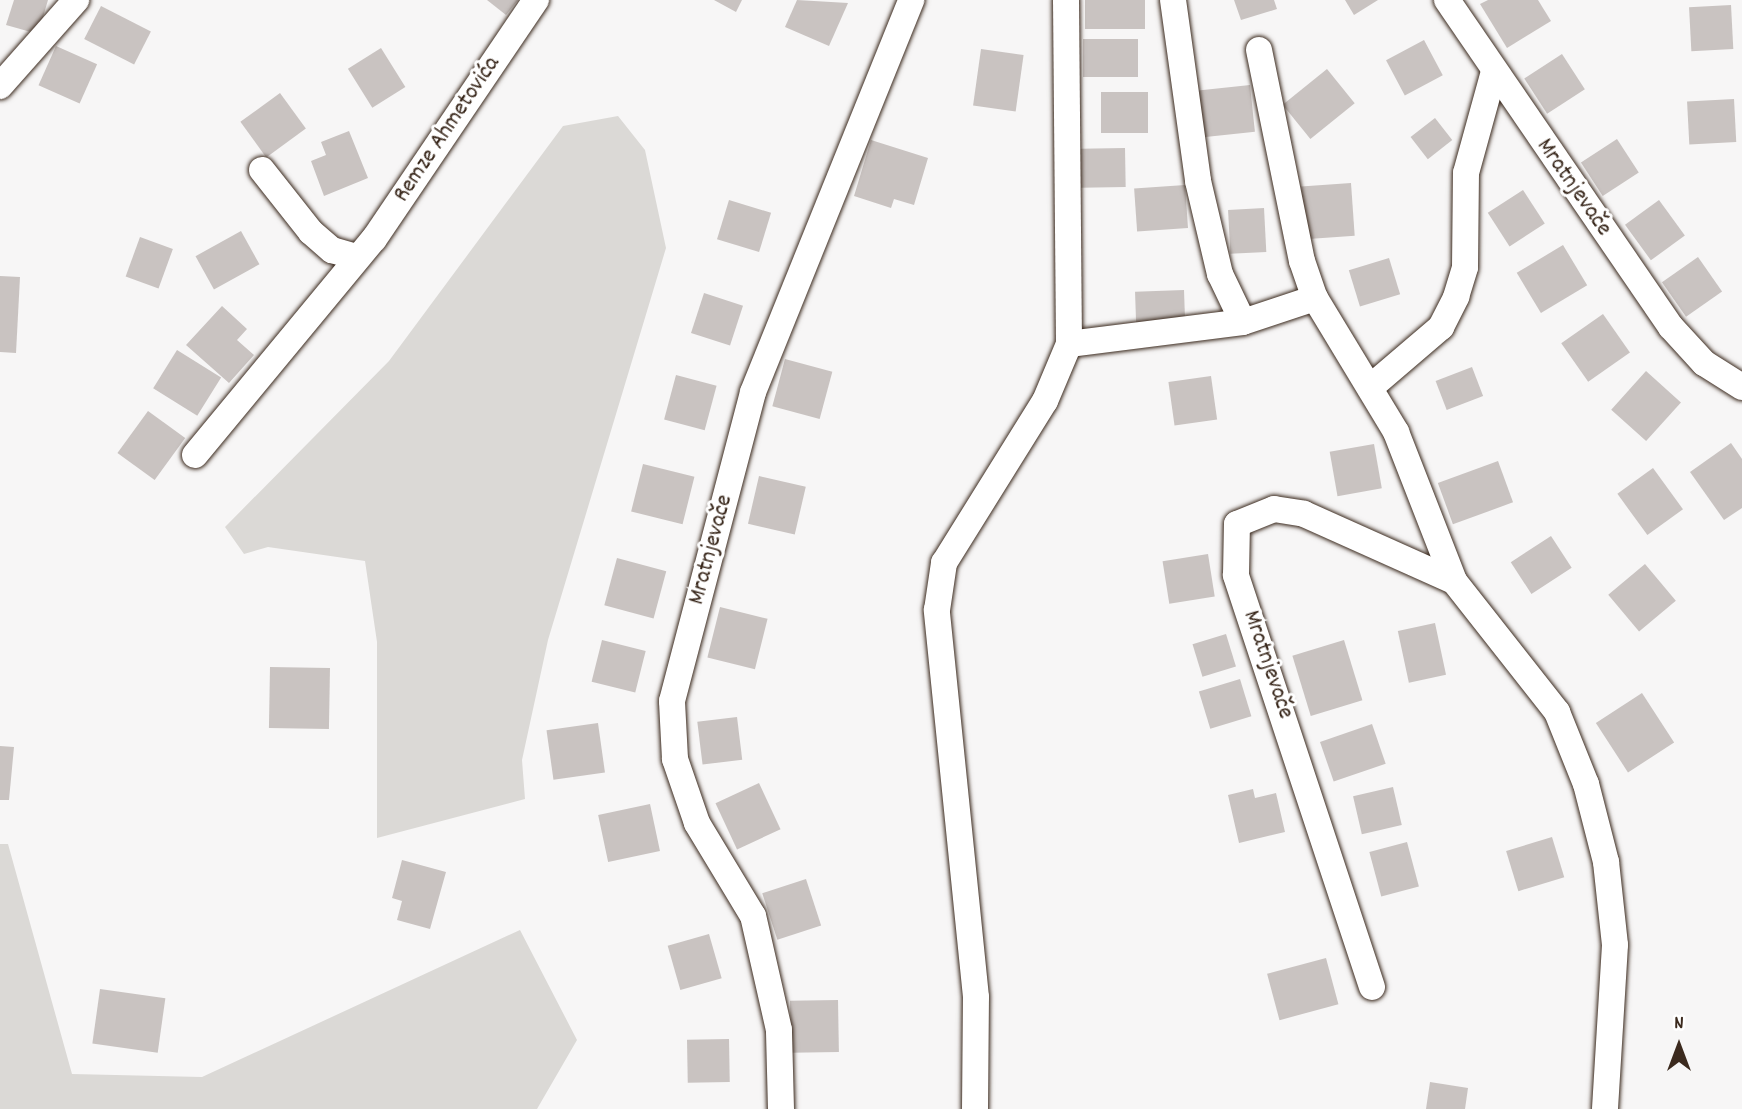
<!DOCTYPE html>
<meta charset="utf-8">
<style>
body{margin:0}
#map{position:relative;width:1742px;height:1109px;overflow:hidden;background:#f7f6f6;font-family:Dekko,sans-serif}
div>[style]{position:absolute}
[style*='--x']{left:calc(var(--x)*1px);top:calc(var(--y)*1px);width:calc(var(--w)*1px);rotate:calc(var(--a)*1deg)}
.green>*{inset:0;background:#dbd9d6}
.building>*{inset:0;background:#c9c3c1;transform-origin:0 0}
.roads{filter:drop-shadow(0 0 2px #3b2a1e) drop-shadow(0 0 2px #3b2a1e)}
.minor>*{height:26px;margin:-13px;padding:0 13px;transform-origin:13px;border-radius:13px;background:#fff}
span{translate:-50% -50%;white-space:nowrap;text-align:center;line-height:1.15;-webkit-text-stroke:6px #fff;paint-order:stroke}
.street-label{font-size:24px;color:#3b2a1e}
.north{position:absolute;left:1644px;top:1011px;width:70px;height:70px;-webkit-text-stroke:5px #fff;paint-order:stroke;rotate:0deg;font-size:19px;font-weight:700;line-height:28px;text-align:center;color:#3b2a1e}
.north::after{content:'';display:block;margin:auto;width:24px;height:32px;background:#3b2a1e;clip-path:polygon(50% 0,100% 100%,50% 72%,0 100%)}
</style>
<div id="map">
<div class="green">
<div style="clip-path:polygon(618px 116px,645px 150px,666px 248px,548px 640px,522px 760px,525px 799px,377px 838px,377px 642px,365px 561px,268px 547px,244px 554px,225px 527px,389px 361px,563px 126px)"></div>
<div style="clip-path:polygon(0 844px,8px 844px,72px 1074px,202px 1077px,520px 930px,577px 1040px,537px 1109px,0 1109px)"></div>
</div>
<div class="building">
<div style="clip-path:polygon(14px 0,48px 0,38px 34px,6px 25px)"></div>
<div style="clip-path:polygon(487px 0,518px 0,506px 15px)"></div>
<div style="clip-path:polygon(714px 0,742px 0,736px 12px)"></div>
<div style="clip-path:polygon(797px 0,848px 3px,829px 46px,785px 27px)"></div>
<div style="left:1085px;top:0;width:60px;height:29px"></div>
<div style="clip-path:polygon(1234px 0,1274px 0,1277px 9px,1241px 20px)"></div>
<div style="clip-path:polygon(1345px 0,1378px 0,1354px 15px)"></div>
<div style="clip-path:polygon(1488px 0,1538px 0,1551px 21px,1507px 48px,1480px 4px)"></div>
<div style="left:1731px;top:5px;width:44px;height:42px;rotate:87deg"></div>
<div style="left:101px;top:6px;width:56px;height:37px;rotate:27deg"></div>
<div style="left:1083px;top:39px;width:55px;height:38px"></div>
<div style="left:1424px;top:40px;width:40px;height:43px;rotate:62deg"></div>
<div style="left:56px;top:46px;width:45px;height:43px;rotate:24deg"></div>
<div style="left:381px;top:48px;width:46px;height:39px;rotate:58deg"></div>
<div style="left:981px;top:49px;width:43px;height:57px;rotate:8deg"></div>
<div style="left:1562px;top:54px;width:42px;height:45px;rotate:57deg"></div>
<div style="left:1327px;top:69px;width:44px;height:57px;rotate:51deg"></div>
<div style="left:1250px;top:85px;width:47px;height:52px;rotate:84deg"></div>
<div style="left:1101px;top:92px;width:47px;height:41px"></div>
<div style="left:280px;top:93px;width:44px;height:49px;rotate:54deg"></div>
<div style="left:1734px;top:99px;width:43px;height:47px;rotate:87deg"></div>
<div style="left:1435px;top:118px;width:28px;height:31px;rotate:52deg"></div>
<div style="clip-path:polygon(349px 131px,368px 178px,324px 196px,311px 161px,326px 155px,321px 142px)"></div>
<div style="left:1617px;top:139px;width:40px;height:43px;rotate:57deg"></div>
<div style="clip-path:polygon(871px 140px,928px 158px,914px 205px,894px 199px,891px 208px,854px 196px)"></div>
<div style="left:1125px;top:148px;width:39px;height:45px;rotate:89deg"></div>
<div style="left:1351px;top:183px;width:53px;height:50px;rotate:86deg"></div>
<div style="left:1185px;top:185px;width:43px;height:51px;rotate:86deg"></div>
<div style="left:1523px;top:190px;width:40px;height:42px;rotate:57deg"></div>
<div style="left:729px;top:200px;width:44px;height:41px;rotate:17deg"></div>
<div style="left:1659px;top:200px;width:44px;height:42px;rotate:54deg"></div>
<div style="left:1264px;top:208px;width:44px;height:36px;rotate:87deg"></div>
<div style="left:241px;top:231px;width:38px;height:52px;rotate:61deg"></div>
<div style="left:140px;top:237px;width:35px;height:42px;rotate:20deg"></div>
<div style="left:1563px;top:245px;width:47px;height:54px;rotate:59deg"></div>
<div style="left:1698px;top:257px;width:42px;height:44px;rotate:55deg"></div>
<div style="left:1389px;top:258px;width:38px;height:42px;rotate:73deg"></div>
<div style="clip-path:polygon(0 276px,20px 277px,16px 353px,0 352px)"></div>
<div style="left:1184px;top:290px;width:31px;height:49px;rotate:88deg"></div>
<div style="left:704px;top:293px;width:41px;height:42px;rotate:18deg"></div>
<div style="clip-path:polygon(222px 306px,247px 329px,237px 340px,254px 355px,229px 383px,186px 345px)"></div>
<div style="left:1603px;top:314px;width:47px;height:51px;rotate:55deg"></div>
<div style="left:177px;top:350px;width:52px;height:45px;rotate:32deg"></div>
<div style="left:785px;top:359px;width:49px;height:49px;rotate:15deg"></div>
<div style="left:1472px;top:367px;width:31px;height:39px;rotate:69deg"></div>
<div style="left:1646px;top:371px;width:47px;height:52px;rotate:42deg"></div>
<div style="left:676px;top:375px;width:42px;height:46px;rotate:15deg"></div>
<div style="left:1211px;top:376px;width:44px;height:43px;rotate:82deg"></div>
<div style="left:148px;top:411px;width:46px;height:52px;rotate:36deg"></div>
<div style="clip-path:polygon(1731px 443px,1742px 459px,1742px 508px,1724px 520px,1690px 472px)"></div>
<div style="left:1374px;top:444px;width:45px;height:45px;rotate:80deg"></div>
<div style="left:1498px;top:461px;width:44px;height:64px;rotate:70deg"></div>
<div style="left:643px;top:464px;width:53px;height:49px;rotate:14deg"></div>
<div style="left:1653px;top:468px;width:51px;height:44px;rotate:54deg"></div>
<div style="left:759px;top:476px;width:48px;height:49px;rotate:13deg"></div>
<div style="left:1551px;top:536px;width:38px;height:48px;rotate:57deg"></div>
<div style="left:1208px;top:554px;width:43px;height:46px;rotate:81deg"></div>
<div style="left:617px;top:558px;width:51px;height:49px;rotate:15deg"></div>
<div style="left:1645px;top:564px;width:48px;height:48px;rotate:50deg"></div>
<div style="left:720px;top:607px;width:49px;height:52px;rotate:14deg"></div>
<div style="left:1435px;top:623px;width:53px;height:38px;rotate:78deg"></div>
<div style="left:1226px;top:634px;width:34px;height:35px;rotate:73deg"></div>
<div style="left:602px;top:640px;width:45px;height:43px;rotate:14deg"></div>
<div style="left:1344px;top:640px;width:63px;height:54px;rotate:73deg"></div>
<div style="left:270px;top:667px;width:60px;height:61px;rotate:1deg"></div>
<div style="left:1240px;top:679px;width:39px;height:43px;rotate:73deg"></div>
<div style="left:1642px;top:693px;width:59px;height:55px;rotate:57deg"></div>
<div style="left:737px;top:717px;width:43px;height:40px;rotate:83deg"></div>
<div style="left:598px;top:723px;width:50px;height:52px;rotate:82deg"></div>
<div style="left:1372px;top:724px;width:42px;height:55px;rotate:71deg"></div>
<div style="clip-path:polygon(0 746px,14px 747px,9px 800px,0 800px)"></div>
<div style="left:759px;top:783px;width:51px;height:48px;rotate:65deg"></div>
<div style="left:1393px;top:787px;width:39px;height:41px;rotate:77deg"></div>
<div style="clip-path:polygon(1253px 789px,1255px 798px,1276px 793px,1285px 832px,1239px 843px,1228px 795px)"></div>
<div style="left:650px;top:804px;width:48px;height:53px;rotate:78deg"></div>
<div style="left:1552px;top:837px;width:42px;height:48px;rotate:73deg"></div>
<div style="left:1407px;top:842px;width:46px;height:39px;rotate:75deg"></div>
<div style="clip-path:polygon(402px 860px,446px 872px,430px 929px,397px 920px,402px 901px,392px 898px)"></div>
<div style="left:806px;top:879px;width:49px;height:46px;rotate:72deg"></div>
<div style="left:709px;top:934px;width:46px;height:43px;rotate:74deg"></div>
<div style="left:1326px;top:958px;width:48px;height:61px;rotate:75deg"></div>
<div style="left:100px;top:989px;width:66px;height:55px;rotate:8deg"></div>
<div style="left:838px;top:1000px;width:52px;height:48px;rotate:89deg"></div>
<div style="left:729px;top:1039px;width:43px;height:42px;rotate:89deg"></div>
<div style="clip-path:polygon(1430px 1082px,1468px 1088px,1465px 1109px,1426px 1109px)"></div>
</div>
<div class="roads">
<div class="minor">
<div style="--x:1173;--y:0;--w:183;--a:82.1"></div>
<div style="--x:1198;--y:181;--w:96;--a:76.7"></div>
<div style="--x:1220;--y:274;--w:53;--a:64.4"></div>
<div style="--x:1447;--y:0;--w:396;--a:55.6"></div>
<div style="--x:1671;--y:327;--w:49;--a:47.5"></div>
<div style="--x:1704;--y:363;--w:45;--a:32.3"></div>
<div style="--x:1259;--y:50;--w:215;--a:78.5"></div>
<div style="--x:1302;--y:261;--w:39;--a:71"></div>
<div style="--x:1315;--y:298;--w:157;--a:58.8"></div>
<div style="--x:1396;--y:432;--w:160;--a:68.7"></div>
<div style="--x:1454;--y:581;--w:167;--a:51.8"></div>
<div style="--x:1557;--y:712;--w:78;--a:68.1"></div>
<div style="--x:1586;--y:784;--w:81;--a:75.6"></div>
<div style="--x:1606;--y:862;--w:83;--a:83.8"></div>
<div style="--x:1615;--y:945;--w:164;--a:93.5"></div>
<div style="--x:0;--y:86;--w:115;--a:-48.5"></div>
<div style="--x:262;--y:170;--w:79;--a:51.7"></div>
<div style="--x:311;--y:232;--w:28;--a:41"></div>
<div style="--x:332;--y:250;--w:26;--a:16"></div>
<div style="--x:1069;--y:344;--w:175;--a:-7.2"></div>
<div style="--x:1243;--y:322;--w:76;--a:-18.4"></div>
<div style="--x:1372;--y:386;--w:91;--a:-40.5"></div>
<div style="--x:1441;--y:327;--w:34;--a:-63"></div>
<div style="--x:1456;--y:297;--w:31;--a:-73"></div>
<div style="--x:1465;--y:267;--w:94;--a:-89.4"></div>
<div style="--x:1466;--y:173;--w:102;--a:-74.6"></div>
<div style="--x:195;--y:455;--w:281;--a:-50.4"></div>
<div style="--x:374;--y:239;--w:289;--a:-55.9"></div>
<div style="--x:1372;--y:987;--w:434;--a:-108.3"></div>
<div style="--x:1236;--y:575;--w:51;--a:-88.9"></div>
<div style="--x:1237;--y:524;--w:40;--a:-22"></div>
<div style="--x:1274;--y:509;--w:30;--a:9"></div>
<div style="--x:1304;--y:514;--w:164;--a:24.1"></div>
<div style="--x:781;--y:1109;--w:79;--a:-91.5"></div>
<div style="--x:779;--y:1030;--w:117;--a:-102.8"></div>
<div style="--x:753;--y:916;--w:109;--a:-121.1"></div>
<div style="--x:697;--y:823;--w:68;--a:-109"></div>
<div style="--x:675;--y:759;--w:58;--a:-93"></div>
<div style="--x:672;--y:701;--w:319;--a:-75.3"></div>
<div style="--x:753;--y:392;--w:423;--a:-68"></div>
<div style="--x:975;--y:1109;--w:112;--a:-89.5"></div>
<div style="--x:976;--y:997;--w:389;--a:-95.8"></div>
<div style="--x:937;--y:610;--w:48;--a:-81.5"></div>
<div style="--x:944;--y:563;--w:191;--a:-58.1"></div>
<div style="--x:1045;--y:401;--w:62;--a:-67.2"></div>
<div style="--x:1069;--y:344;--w:344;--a:-90.5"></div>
</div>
</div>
<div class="street-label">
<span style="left:448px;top:130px;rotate:-56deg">Remze Ahmetovića</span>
<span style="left:1573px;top:188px;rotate:55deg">Mratnjevače</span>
<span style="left:712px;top:550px;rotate:-75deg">Mratnjevače</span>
<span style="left:1267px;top:665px;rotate:71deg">Mratnjevače</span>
</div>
<div class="north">N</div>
</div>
